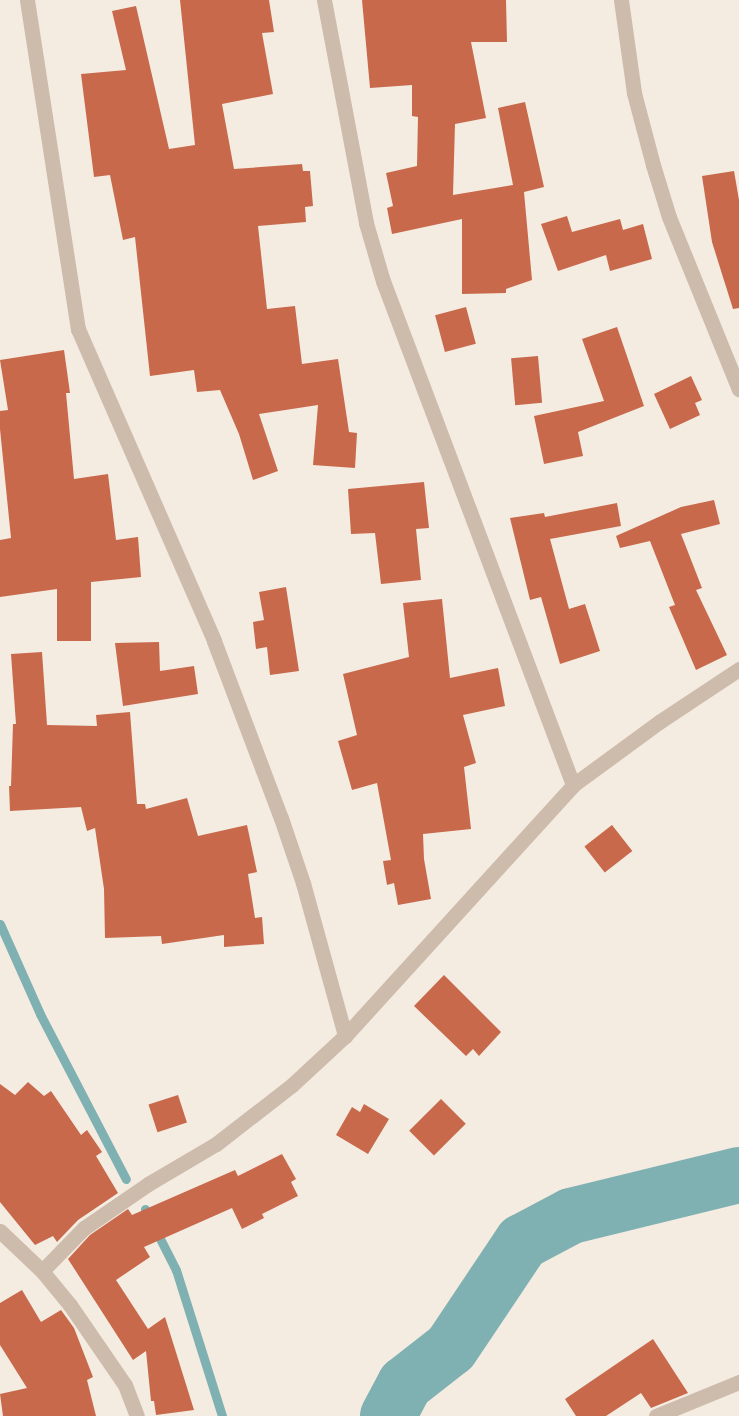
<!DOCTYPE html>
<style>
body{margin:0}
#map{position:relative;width:739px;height:1416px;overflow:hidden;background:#f4ebe1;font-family:"Source Sans 3",sans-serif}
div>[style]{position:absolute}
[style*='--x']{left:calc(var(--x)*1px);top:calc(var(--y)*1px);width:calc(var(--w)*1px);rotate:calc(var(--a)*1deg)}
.stream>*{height:9px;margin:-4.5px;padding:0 4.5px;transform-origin:4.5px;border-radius:4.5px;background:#7fb0b2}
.river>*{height:56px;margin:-28px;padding:0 28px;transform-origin:28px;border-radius:28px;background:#7fb0b2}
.building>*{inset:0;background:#c8694b;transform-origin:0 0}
.minor>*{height:15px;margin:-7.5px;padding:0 7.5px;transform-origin:7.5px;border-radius:7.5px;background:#cdbbac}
span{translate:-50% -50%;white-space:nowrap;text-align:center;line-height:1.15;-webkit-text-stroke:6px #fbf5ee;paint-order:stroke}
</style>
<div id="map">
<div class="stream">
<div style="--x:0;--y:924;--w:98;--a:66"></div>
<div style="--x:40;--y:1014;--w:186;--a:62.5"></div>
<div style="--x:145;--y:1209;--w:68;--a:63.1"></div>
<div style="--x:176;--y:1270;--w:153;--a:72.5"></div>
</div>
<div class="river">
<div style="--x:388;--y:1416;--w:36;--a:-62"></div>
<div style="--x:405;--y:1384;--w:58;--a:-38"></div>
<div style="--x:451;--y:1348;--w:128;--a:-56.2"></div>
<div style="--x:522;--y:1242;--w:55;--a:-28"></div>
<div style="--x:571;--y:1216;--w:173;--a:-13.7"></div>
</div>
<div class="building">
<div style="clip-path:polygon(180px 0,269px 0,274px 32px,262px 33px,273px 94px,222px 104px,234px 169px,302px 164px,303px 171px,310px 171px,313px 206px,305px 207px,306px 222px,258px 226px,267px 309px,295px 306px,302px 364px,338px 359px,349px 432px,357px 433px,355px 468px,313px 465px,318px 405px,259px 414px,278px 471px,253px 480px,239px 434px,220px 390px,197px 392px,194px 370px,150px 376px,135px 237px,123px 240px,110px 175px,94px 177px,81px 74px,126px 70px,112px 11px,136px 6px,169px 149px,195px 145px)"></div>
<div style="clip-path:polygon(362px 0,506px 0,507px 42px,471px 42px,486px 118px,455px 124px,453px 195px,513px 185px,498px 108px,525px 102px,544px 187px,524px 192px,532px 280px,506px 289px,506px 293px,462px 294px,462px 219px,392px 234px,387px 208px,393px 206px,386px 173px,417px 166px,418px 117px,412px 116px,412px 85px,370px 88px)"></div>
<div style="clip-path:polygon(734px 171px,739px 200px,739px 308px,733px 309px,712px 242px,702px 176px)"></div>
<div style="clip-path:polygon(567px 216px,572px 232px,620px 219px,623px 230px,643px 224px,652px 259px,610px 271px,606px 255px,558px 271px,541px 224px)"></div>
<div style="left:466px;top:307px;width:38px;height:32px;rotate:75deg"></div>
<div style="clip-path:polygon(617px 327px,644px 406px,578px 432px,583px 456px,544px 464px,534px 416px,604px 401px,582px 339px)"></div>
<div style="clip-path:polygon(64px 350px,70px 393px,66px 393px,74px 479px,108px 474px,116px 540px,138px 537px,141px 577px,91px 582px,91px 641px,57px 641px,57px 589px,0 597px,0 540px,11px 538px,0 429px,0 411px,8px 410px,0 360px)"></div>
<div style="left:538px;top:356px;width:47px;height:27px;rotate:85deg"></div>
<div style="clip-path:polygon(691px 376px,702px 400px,695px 403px,700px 415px,670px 429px,654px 394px)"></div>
<div style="clip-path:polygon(424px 482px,429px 528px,416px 529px,421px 580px,381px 584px,375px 533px,351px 534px,348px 489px)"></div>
<div style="clip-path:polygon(714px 500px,720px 524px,681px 534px,702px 588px,696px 590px,727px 655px,696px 670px,669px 607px,675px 605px,650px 541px,620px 548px,616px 536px,681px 507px)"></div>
<div style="clip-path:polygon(617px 503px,621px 526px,550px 539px,569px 609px,585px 604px,600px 651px,560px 664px,541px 597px,530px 600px,510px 518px,544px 513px,545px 517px)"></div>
<div style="clip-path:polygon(286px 587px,299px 671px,270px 675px,267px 647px,256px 649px,253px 622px,264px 620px,259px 592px)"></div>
<div style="clip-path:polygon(442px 599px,450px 678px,498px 668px,505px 706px,463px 715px,476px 763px,464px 767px,471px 829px,423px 834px,424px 859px,431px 899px,398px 905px,394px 883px,387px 885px,383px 861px,391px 860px,377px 783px,352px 790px,338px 741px,357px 735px,343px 674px,409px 657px,403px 603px)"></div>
<div style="clip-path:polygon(159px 642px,160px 671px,194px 666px,198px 694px,123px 706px,115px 643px)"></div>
<div style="clip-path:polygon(42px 652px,47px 725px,97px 726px,96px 715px,130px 712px,137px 804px,145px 804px,146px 809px,187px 798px,198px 836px,247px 825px,257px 872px,248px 874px,255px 918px,262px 917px,264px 944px,224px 947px,224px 935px,162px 944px,161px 936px,105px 938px,104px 889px,95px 828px,87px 831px,81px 807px,10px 811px,9px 786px,11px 786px,13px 724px,16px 724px,11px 654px)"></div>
<div style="left:612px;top:825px;width:33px;height:35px;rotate:52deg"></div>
<div style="clip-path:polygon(444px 975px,501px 1032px,479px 1056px,473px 1049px,466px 1056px,414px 1006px)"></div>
<div style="clip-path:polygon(28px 1082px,44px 1096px,51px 1091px,81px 1135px,87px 1130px,102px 1152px,96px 1156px,118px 1193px,78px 1220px,57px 1242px,53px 1236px,35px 1245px,0 1202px,0 1084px,15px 1095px)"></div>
<div style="left:178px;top:1095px;width:29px;height:31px;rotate:72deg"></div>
<div style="left:441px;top:1099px;width:35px;height:45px;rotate:45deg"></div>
<div style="clip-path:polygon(364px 1104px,389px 1119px,368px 1154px,336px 1135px,352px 1107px,360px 1112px)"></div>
<div style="clip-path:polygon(282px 1154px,296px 1179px,291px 1182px,298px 1196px,262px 1214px,264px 1218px,242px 1229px,232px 1208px,144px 1247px,150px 1257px,116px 1280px,148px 1329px,165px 1317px,194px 1410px,156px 1415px,154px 1401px,151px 1401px,146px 1351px,133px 1360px,68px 1259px,90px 1235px,128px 1209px,132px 1215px,235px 1170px,238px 1176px)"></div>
<div style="clip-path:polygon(22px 1290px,41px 1322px,61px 1310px,74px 1328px,93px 1377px,87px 1380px,96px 1416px,3px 1416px,0 1394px,27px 1388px,0 1345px,0 1303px)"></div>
<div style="clip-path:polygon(653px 1339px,688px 1393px,651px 1408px,641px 1393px,606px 1416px,576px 1416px,565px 1399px)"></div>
</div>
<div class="minor">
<div style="--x:27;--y:0;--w:333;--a:81.2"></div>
<div style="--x:78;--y:329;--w:340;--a:66.4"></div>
<div style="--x:214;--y:641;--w:189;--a:69.3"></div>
<div style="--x:281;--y:818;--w:69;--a:71.3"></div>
<div style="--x:303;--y:883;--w:159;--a:74.6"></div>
<div style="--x:324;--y:0;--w:227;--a:79.3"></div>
<div style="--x:366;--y:223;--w:60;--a:73.7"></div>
<div style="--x:383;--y:281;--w:539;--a:69.34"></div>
<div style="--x:621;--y:0;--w:94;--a:82"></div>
<div style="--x:634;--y:93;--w:74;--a:75.2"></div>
<div style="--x:653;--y:165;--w:54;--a:72.9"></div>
<div style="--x:669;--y:217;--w:186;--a:67.9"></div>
<div style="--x:0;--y:1231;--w:58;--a:43.6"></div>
<div style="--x:42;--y:1271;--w:44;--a:50.5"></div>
<div style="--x:70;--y:1305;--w:97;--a:55.5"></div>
<div style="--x:125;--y:1385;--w:33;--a:69"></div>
<div style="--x:42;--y:1271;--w:60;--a:-45.7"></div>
<div style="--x:84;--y:1228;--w:78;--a:-34.5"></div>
<div style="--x:148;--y:1184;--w:79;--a:-30.5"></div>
<div style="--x:216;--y:1144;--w:96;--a:-37.8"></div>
<div style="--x:292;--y:1085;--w:72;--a:-42.8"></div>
<div style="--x:345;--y:1036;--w:339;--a:-47.7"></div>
<div style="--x:573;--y:785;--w:107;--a:-36.2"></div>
<div style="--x:659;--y:722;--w:96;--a:-33.5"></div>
<div style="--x:656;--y:1416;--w:90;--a:-22.3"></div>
</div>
</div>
